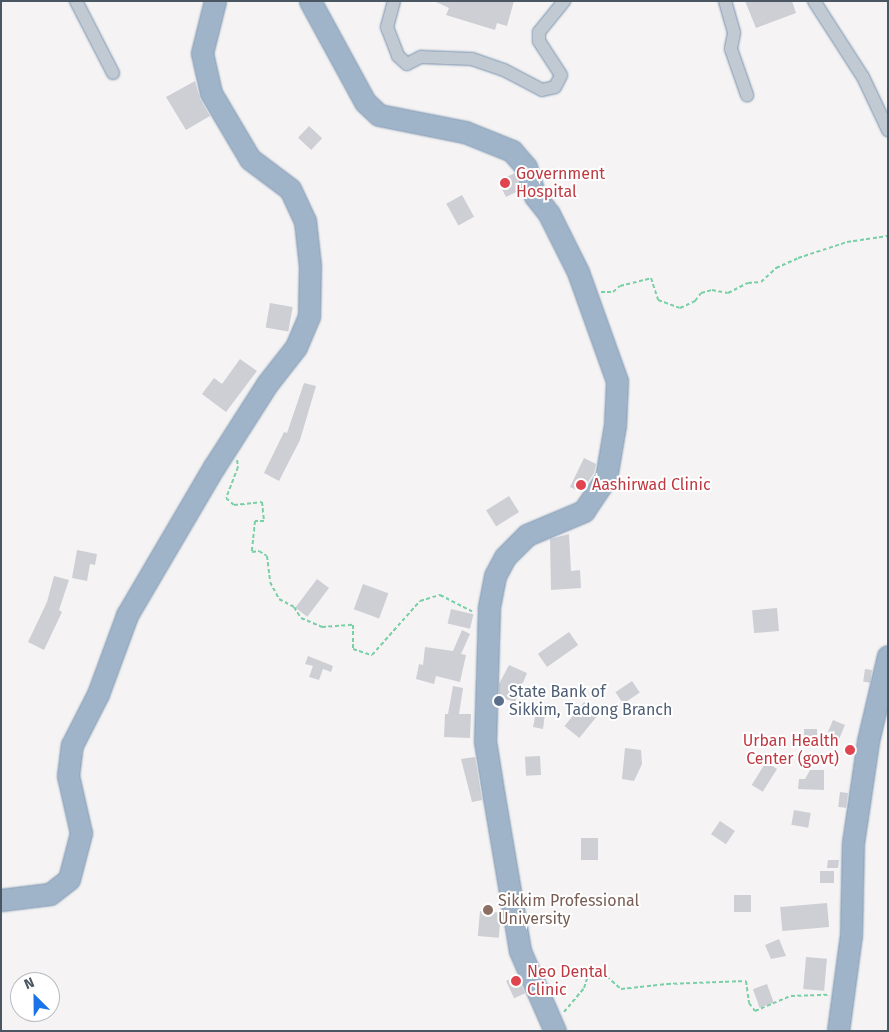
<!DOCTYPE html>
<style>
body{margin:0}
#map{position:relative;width:889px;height:1032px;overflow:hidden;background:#f5f3f3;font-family:"Fira Sans",sans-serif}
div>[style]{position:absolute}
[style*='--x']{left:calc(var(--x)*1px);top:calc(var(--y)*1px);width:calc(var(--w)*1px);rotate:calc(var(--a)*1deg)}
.building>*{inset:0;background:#cdcfd5;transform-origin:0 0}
.path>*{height:2px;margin-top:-1px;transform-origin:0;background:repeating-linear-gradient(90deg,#7ad0a6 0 4px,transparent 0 6.5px)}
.roads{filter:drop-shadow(0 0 1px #7690ad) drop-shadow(0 0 1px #7690ad)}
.minor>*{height:12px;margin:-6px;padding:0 6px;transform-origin:6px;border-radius:6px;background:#c1cad2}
.trunk>*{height:21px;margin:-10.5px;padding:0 10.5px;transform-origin:10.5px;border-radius:10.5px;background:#9fb4c9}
.dots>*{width:14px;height:14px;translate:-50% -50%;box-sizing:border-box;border:2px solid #fff;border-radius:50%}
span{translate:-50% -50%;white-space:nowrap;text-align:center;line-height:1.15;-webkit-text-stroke:4px #fff;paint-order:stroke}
.health-label{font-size:16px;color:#be3a42}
.left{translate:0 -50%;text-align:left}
.right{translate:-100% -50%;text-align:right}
.service-label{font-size:16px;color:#4e5e75}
.education-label{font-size:16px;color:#785e54}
.frame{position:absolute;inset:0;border:2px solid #4a5661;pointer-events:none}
.north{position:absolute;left:10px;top:972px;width:50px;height:50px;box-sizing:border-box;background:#fff;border:1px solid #b7bbc0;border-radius:50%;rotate:337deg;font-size:14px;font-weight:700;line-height:20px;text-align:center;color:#4a5661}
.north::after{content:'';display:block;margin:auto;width:18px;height:22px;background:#1a73e8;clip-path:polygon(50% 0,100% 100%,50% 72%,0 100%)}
</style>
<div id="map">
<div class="building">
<div style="clip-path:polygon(434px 1px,514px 1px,507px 26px,497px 23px,495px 30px,446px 15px,449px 8px)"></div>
<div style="clip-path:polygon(745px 1px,792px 1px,796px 13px,756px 28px)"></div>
<div style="clip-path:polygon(195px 81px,200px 99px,210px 116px,186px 130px,166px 97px)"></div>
<div style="left:309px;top:126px;width:18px;height:16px;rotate:43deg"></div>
<div style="clip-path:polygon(515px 173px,520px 190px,506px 197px,498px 181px)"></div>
<div style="left:462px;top:195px;width:25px;height:18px;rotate:61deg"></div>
<div style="left:270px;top:303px;width:23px;height:25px;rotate:10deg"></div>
<div style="clip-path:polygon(240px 359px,257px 371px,226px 412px,202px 394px,214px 378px,222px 384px)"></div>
<div style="clip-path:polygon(304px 383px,316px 386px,300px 440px,279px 481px,264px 473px,284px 432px,287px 433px)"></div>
<div style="clip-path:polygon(584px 458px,596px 464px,594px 473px,581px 492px,570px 487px)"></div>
<div style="left:509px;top:496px;width:19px;height:27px;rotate:58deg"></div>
<div style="clip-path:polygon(569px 534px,571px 571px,580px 570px,581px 588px,551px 590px,550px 539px)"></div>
<div style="clip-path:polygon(77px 550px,97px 554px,95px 565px,90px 564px,87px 581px,72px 578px)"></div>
<div style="clip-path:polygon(54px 576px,69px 580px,59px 610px,62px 612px,44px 650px,28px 642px,47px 602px)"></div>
<div style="left:317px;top:579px;width:15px;height:36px;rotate:37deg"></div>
<div style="left:363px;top:584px;width:27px;height:27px;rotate:20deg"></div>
<div style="left:777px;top:608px;width:23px;height:25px;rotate:85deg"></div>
<div style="left:451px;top:609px;width:23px;height:15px;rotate:13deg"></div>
<div style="clip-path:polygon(462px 630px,470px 634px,461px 654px,466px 655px,460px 682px,436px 676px,434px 684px,416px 679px,419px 664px,423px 665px,425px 647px,453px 651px)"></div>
<div style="left:569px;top:632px;width:16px;height:38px;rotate:55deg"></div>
<div style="clip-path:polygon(308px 656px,333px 666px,331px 672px,323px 669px,319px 680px,309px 677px,313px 666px,305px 664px)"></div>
<div style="clip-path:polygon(509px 665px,527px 673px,515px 702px,499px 697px,499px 684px)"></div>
<div style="left:865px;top:669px;width:7px;height:13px;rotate:8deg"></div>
<div style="left:632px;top:681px;width:14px;height:20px;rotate:56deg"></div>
<div style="clip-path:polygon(453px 686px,463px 688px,459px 714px,471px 714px,470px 738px,444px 737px,445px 714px,448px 714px)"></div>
<div style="left:584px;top:702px;width:19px;height:31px;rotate:39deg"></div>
<div style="clip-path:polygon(536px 712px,545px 713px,543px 729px,533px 727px)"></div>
<div style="left:833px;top:720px;width:13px;height:17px;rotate:23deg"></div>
<div style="left:804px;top:729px;width:13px;height:18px"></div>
<div style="clip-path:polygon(625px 748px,641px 750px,642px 764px,634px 781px,622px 779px)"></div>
<div style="left:540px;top:756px;width:19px;height:15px;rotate:87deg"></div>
<div style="clip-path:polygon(475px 757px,482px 800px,472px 802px,461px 759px)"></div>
<div style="left:766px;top:762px;width:13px;height:27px;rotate:32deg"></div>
<div style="clip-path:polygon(810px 770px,824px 770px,824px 790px,798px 789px,799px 779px,805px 779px)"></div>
<div style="left:840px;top:792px;width:8px;height:15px;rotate:7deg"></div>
<div style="left:794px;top:810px;width:17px;height:15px;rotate:10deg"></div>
<div style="left:720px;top:821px;width:18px;height:16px;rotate:34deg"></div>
<div style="left:581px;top:838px;width:17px;height:22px"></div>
<div style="clip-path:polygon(828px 860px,839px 860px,838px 868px,827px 868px)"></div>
<div style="left:820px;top:871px;width:14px;height:12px"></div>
<div style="left:734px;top:895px;width:17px;height:17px"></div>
<div style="left:827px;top:903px;width:24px;height:47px;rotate:85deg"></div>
<div style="left:480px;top:911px;width:21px;height:25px;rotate:5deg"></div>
<div style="clip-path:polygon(779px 939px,786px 956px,771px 959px,765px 945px)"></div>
<div style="left:806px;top:957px;width:21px;height:32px;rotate:5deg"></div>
<div style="left:517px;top:976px;width:19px;height:12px;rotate:65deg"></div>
<div style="left:767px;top:984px;width:20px;height:15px;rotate:70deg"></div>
</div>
<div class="path">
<div style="--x:601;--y:292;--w:12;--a:0"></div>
<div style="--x:613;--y:292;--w:9;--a:-41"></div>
<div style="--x:620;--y:286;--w:32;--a:-14"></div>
<div style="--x:651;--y:278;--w:23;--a:72"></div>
<div style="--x:658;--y:300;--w:23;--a:20"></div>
<div style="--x:680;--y:308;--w:17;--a:-25"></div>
<div style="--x:695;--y:301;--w:10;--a:-53"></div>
<div style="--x:701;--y:293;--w:11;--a:-15"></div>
<div style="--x:712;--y:290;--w:16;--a:11"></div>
<div style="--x:728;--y:293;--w:22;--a:-27"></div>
<div style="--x:748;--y:283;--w:13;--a:-4"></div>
<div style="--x:761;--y:282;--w:21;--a:-43"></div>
<div style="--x:776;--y:268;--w:24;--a:-24"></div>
<div style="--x:798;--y:258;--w:52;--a:-18.1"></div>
<div style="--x:847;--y:242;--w:41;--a:-8.3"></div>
<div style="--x:237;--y:460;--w:7;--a:82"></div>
<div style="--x:238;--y:467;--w:33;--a:111"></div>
<div style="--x:226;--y:498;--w:11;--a:41"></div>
<div style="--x:234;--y:505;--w:28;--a:-6"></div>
<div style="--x:262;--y:502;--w:19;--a:84"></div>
<div style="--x:264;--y:521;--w:9;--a:180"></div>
<div style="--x:255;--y:521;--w:31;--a:96"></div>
<div style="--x:252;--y:552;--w:7;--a:-8"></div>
<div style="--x:259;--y:551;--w:9;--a:32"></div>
<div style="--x:267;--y:556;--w:26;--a:83"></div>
<div style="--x:270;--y:582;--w:19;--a:62"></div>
<div style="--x:279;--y:599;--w:17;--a:28"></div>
<div style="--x:294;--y:607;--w:13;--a:58"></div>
<div style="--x:301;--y:618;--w:23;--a:23"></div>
<div style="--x:322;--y:627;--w:31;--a:-4"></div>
<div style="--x:353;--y:625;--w:24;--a:90"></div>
<div style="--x:353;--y:649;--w:20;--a:18"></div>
<div style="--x:372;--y:655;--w:72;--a:-48.4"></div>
<div style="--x:420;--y:601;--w:21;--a:-17"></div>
<div style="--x:440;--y:595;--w:36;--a:27"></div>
<div style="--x:564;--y:1012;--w:31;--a:-50"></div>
<div style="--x:584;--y:988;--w:20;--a:-72"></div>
<div style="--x:590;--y:969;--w:12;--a:14"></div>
<div style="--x:602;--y:972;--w:25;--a:42"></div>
<div style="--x:621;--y:989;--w:46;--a:-6.2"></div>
<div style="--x:667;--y:984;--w:79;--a:-2.2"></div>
<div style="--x:746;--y:981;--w:22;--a:82"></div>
<div style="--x:749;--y:1003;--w:10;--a:53"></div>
<div style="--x:755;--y:1011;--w:39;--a:-23"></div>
<div style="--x:791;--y:996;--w:37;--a:-2"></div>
</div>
<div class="roads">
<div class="minor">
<div style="--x:76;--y:1;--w:81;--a:62.8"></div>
<div style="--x:394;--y:1;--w:27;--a:105"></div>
<div style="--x:387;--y:27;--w:31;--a:69"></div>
<div style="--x:398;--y:56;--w:12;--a:42"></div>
<div style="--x:407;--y:64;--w:16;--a:-27"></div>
<div style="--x:421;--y:57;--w:51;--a:2.2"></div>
<div style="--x:472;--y:59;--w:34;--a:19"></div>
<div style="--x:504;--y:70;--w:43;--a:27.8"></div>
<div style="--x:542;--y:90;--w:13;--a:-13"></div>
<div style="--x:555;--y:87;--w:13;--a:-63"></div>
<div style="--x:561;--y:75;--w:40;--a:-122.9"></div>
<div style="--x:539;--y:41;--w:9;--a:-90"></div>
<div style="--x:539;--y:32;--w:40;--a:-51"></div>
<div style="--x:725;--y:1;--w:33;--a:74"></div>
<div style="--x:734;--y:33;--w:16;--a:101"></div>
<div style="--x:731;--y:49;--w:49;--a:70.8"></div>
<div style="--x:814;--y:1;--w:90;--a:57.2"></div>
<div style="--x:863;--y:77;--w:59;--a:64.7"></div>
</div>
<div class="trunk">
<div style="--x:310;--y:1;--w:115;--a:61.4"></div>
<div style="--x:365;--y:102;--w:19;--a:43"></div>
<div style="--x:379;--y:115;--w:88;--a:11.2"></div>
<div style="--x:465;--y:132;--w:51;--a:22"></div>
<div style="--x:512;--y:151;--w:21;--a:49"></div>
<div style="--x:526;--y:167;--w:30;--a:73"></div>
<div style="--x:535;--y:196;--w:23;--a:52"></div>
<div style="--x:549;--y:214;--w:65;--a:63.4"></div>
<div style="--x:578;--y:272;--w:116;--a:70.3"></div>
<div style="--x:617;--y:381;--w:44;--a:92.6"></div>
<div style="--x:615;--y:425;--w:54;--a:99.6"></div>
<div style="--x:606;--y:478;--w:40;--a:124"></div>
<div style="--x:584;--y:511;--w:62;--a:157.2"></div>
<div style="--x:527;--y:535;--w:31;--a:135"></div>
<div style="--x:505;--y:557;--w:21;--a:118"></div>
<div style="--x:495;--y:576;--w:33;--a:101"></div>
<div style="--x:489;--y:608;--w:133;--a:91.7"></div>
<div style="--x:485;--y:741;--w:57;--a:80.9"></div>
<div style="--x:494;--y:797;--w:156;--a:80.4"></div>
<div style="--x:520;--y:951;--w:87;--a:66.4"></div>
<div style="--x:1;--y:900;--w:49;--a:-7"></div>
<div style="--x:50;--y:894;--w:24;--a:-38"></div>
<div style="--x:69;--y:879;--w:48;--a:-75.4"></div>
<div style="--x:81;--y:833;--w:58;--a:-102.8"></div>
<div style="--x:68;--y:776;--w:31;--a:-83"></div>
<div style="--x:72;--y:745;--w:57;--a:-63"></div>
<div style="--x:98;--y:694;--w:84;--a:-69.8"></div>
<div style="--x:127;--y:615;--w:172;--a:-59.6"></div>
<div style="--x:214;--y:467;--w:98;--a:-57.4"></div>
<div style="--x:267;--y:384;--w:47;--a:-51.9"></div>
<div style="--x:296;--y:347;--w:34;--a:-67"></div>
<div style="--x:309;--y:316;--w:50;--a:-88.9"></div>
<div style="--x:310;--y:266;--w:45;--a:-96.3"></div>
<div style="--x:305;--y:221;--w:35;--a:-115"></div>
<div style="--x:290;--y:189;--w:50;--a:-143.1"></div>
<div style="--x:250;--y:159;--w:77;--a:-120.6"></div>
<div style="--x:211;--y:93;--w:41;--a:-102.7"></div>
<div style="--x:202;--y:53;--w:54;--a:-76"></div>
<div style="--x:838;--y:1031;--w:97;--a:-82.3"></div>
<div style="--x:851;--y:935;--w:92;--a:-88.8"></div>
<div style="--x:853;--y:843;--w:103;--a:-81.6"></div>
<div style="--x:868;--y:741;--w:87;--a:-76.8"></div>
</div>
</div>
<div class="dots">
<div style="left:505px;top:183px;background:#e0444e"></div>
<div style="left:581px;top:485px;background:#e0444e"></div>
<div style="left:499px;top:701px;background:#5c6f8a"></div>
<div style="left:850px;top:750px;background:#e0444e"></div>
<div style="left:488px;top:910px;background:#8d6e63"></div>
<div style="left:516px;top:981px;background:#e0444e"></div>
</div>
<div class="health-label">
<span class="left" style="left:516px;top:183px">Government<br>Hospital</span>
<span class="left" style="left:592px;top:485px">Aashirwad Clinic</span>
<span class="right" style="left:839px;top:750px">Urban Health<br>Center (govt)</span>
<span class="left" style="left:527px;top:981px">Neo Dental<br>Clinic</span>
</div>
<div class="service-label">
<span class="left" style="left:509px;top:701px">State Bank of<br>Sikkim, Tadong Branch</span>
</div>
<div class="education-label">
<span class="left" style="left:498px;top:910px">Sikkim Professional<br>University</span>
</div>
<div class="frame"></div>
<div class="north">N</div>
</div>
